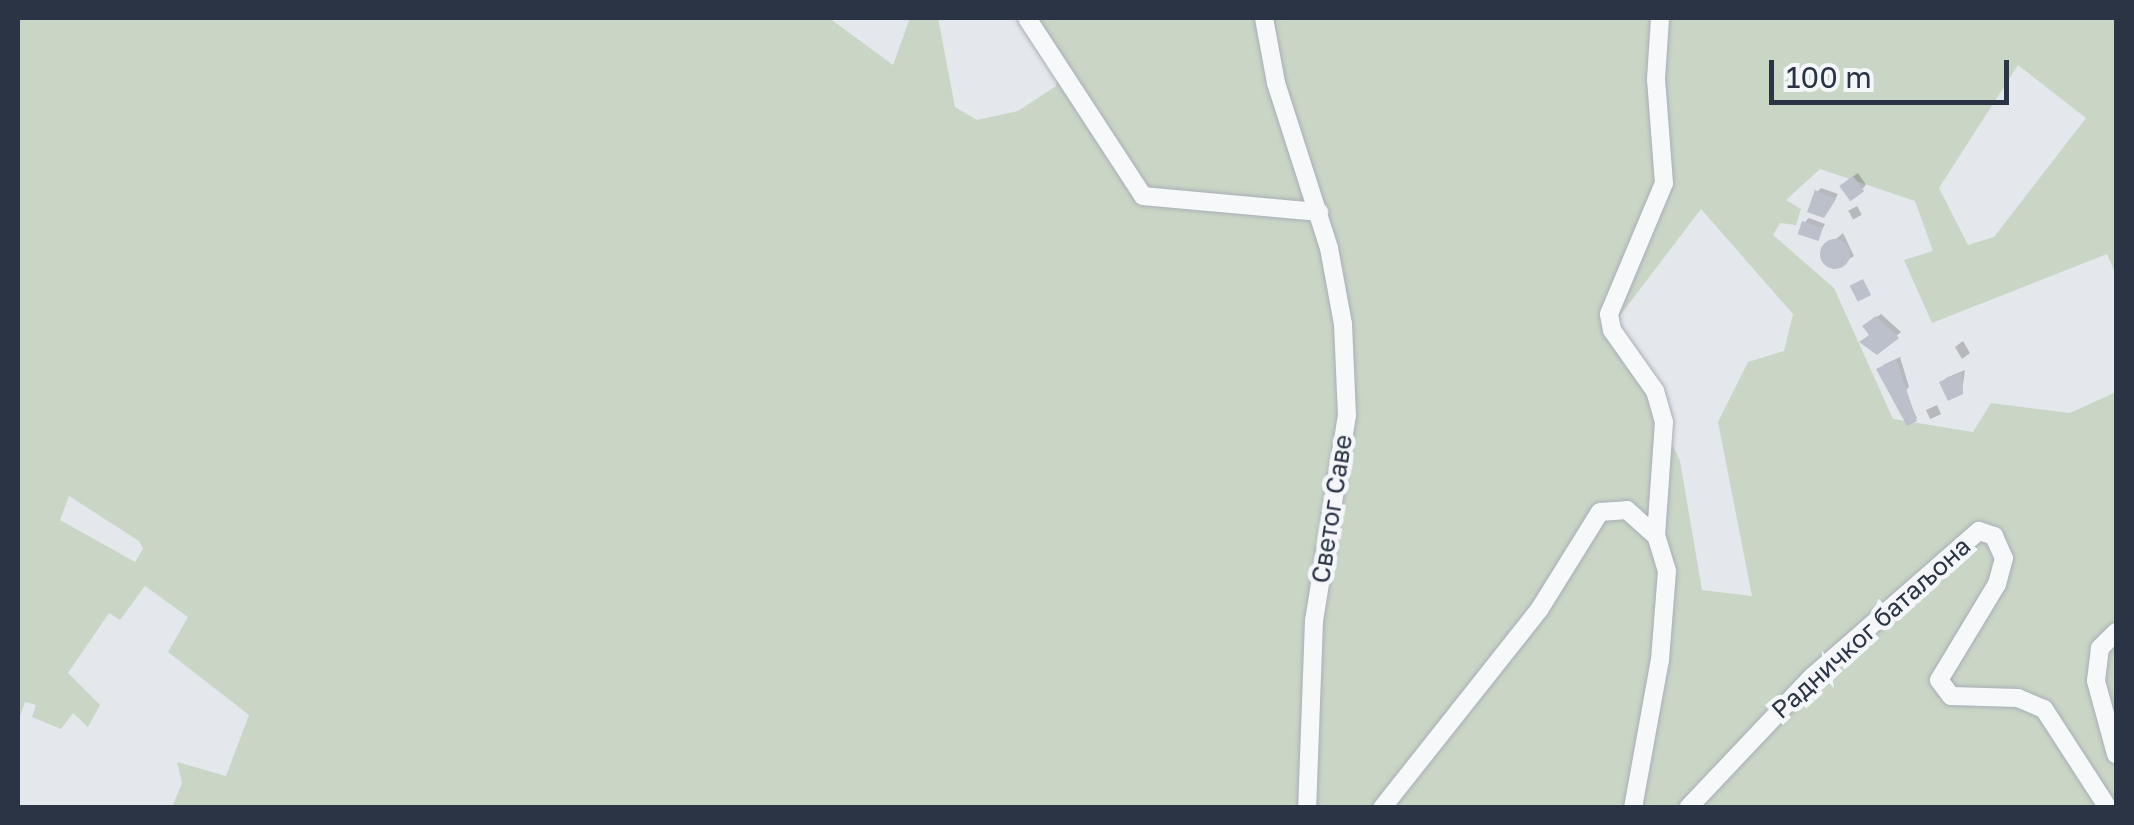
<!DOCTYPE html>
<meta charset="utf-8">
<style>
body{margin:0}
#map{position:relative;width:2134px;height:825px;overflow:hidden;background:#e4e7ec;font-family:"Golos Text",sans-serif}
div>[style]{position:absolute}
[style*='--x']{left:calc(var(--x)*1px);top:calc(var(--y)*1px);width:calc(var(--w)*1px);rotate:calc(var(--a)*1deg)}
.green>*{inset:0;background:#c9d6c5}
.shadow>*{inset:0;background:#0003;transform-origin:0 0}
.building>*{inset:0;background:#bbc0ca;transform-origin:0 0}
.round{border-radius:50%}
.roads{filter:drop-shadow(0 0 2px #a9aeb7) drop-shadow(0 0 2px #a9aeb7)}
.street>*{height:18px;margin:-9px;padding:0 9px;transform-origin:9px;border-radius:9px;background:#f7f8fa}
span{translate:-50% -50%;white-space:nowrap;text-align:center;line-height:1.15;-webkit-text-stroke:9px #f4f6f9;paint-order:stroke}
.street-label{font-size:25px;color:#2b3445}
.frame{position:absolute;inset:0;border:20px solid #2b3445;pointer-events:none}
.scale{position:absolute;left:1769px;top:60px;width:240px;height:45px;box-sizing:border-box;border:5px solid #2b3445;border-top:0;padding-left:12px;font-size:30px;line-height:35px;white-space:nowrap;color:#2b3445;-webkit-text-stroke:8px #f4f6f9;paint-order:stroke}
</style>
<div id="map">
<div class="green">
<div style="clip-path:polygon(evenodd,18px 18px,829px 18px,893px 65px,910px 18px,938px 18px,955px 107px,977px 120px,1018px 111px,1056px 86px,1058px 73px,1026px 35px,1029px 18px,2116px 18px,2116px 275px,2107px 254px,1932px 323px,1904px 260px,1933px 251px,1915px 201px,1820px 169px,1786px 200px,1801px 209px,1796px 225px,1780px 223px,1773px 235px,1834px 288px,1893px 419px,1973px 432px,1991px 403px,2070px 413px,2116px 392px,2116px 807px,172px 807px,182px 783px,177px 762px,226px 776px,249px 715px,168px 652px,188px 617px,145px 586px,120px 620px,109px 613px,68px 673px,100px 705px,88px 727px,73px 713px,61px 729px,32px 717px,36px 705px,25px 702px,18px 722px,18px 18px,2018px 65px,2086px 118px,1994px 237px,1968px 245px,1939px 188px,2018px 65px,18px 18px,1701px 209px,1793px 314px,1784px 351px,1748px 362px,1718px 422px,1752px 596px,1702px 590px,1680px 461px,1615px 322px,1701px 209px,18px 18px,69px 496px,139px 541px,143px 549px,135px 562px,60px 520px,69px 496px)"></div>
</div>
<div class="shadow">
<div style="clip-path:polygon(1858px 173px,1866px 185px,1862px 189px,1847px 181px)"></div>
<div style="clip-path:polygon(1821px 188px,1838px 194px,1828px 211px,1817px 192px)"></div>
<div style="left:1857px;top:206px;width:10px;height:10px;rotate:61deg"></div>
<div style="clip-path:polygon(1809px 218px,1825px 224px,1817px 239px,1805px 222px)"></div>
<div style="clip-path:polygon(1843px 233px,1854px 256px,1833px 269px,1822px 251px)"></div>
<div style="clip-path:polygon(1881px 314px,1901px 332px,1877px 352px,1870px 322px)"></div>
<div style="clip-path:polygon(1963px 341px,1970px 353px,1962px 359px,1955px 347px)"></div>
<div style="clip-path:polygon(1900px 357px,1909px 387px,1904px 392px,1917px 418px,1908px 423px,1883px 365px)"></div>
<div style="clip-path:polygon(1965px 370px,1962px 392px,1942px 382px,1946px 378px)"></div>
<div style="left:1937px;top:405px;width:10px;height:12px;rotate:66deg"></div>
</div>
<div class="building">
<div style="left:1853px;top:176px;width:19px;height:17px;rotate:54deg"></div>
<div style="clip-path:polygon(1815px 190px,1836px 199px,1824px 218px,1807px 212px)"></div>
<div style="left:1802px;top:221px;width:22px;height:14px;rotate:18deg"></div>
<div class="round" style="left:1820px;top:239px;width:30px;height:30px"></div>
<div style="left:1863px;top:279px;width:18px;height:15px;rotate:63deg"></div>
<div style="clip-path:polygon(1876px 316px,1899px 338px,1877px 355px,1859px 342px,1869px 335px,1862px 326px)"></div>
<div style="clip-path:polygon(1896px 359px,1917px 421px,1907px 426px,1876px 369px)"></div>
<div style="clip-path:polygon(1962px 372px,1963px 394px,1948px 401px,1939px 382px)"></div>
</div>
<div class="roads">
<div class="street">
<div style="--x:1027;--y:18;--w:212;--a:56.9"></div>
<div style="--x:1143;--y:196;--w:177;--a:5.2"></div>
<div style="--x:1264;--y:18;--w:66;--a:79.5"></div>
<div style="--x:1276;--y:83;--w:173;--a:72.2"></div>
<div style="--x:1329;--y:248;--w:77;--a:79.6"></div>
<div style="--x:1343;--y:324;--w:91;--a:87.5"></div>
<div style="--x:1347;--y:415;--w:209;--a:99.1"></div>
<div style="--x:1314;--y:621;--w:187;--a:92.1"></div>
<div style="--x:2116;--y:632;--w:23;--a:135"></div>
<div style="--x:2100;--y:648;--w:33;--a:97"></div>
<div style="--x:2096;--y:681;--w:76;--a:74.7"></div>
<div style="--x:1382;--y:808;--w:253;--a:-51.6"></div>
<div style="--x:1539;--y:610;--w:115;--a:-58.1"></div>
<div style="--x:1600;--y:512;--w:27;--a:-4"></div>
<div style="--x:1627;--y:510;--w:39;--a:42"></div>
<div style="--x:1633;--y:808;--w:150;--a:-79.7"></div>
<div style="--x:1660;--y:660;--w:89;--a:-85.5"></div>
<div style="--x:1667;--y:571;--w:37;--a:-107"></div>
<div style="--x:1656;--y:536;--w:114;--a:-86"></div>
<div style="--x:1664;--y:422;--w:32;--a:-106"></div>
<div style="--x:1655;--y:391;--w:75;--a:-125.2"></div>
<div style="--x:1612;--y:330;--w:16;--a:-101"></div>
<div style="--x:1609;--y:314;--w:142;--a:-67.2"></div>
<div style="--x:1664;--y:183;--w:104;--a:-94.4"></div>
<div style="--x:1656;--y:79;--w:61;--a:-86.2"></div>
<div style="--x:1688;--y:808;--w:180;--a:-46.6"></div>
<div style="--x:1812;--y:677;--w:222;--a:-41.2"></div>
<div style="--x:1979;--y:531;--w:16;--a:18"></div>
<div style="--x:1994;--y:536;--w:24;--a:66"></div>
<div style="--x:2004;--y:558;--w:27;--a:105"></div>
<div style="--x:1997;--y:584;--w:112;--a:121.1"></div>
<div style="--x:1939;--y:680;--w:20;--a:53"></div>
<div style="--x:1951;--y:696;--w:67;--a:1.7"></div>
<div style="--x:2018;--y:698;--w:28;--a:23"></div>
<div style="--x:2044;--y:709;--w:118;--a:57.1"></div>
</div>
</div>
<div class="street-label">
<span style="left:1332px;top:509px;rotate:-81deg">Светог Саве</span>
<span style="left:1871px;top:628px;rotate:-42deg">Радничког батаљона</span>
</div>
<div class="frame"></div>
<div class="scale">100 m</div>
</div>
